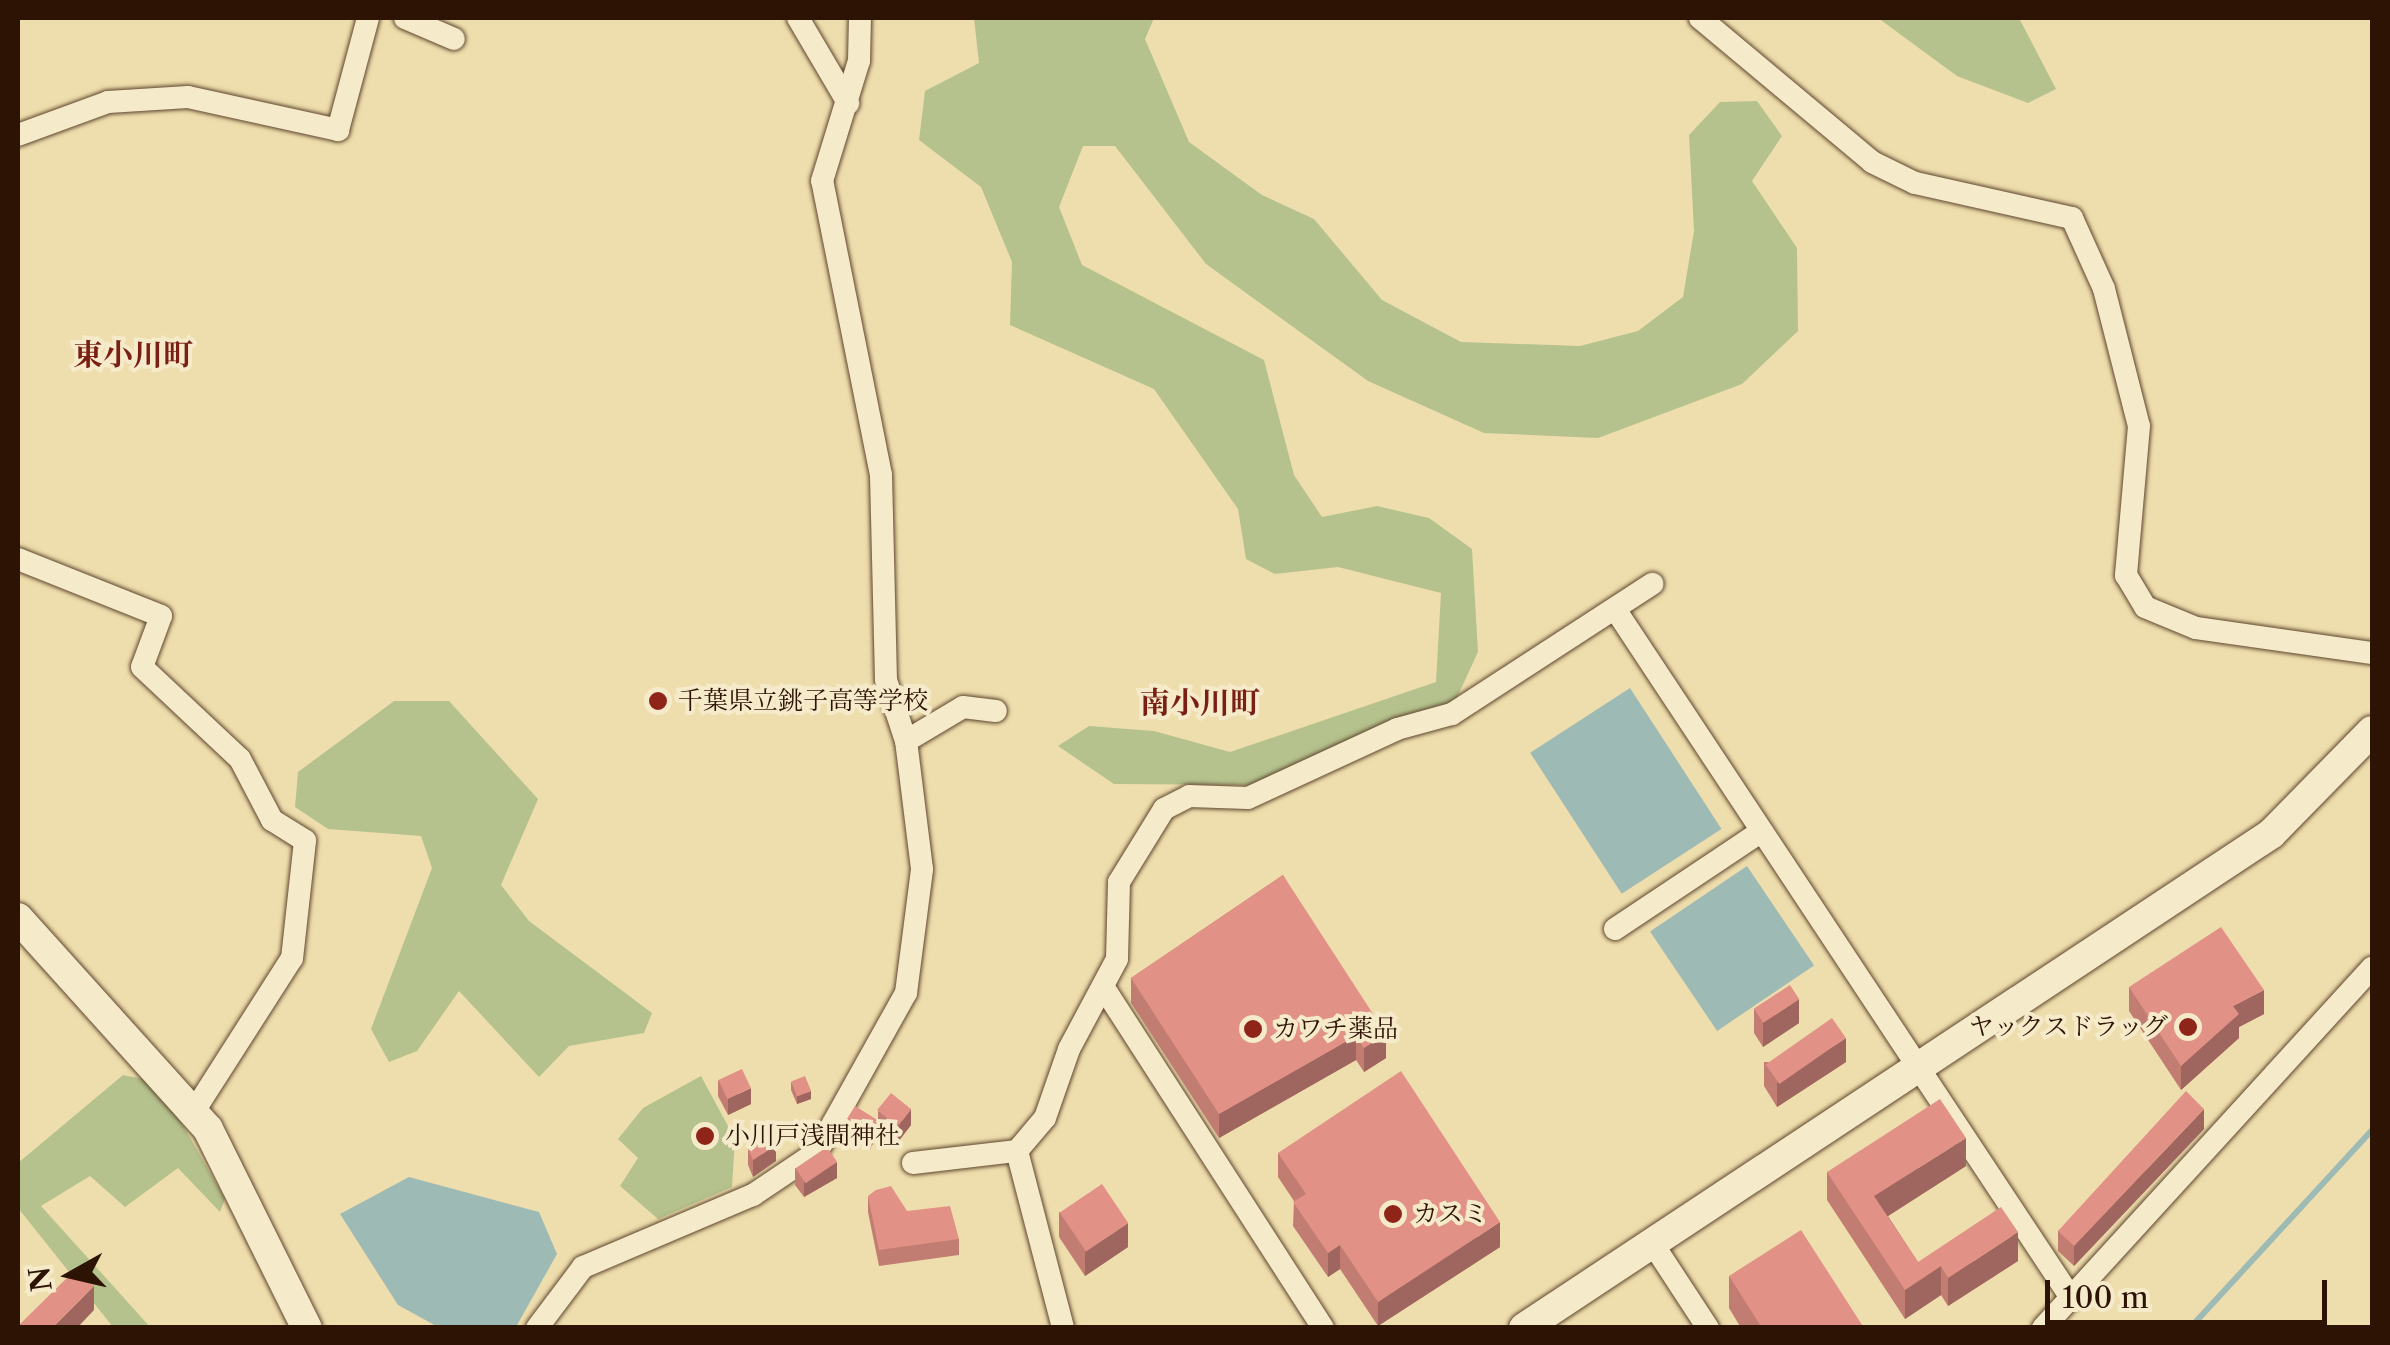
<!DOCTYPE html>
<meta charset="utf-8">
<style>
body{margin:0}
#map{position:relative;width:2390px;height:1345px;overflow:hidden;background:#efdead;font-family:"Libre Caslon Text","Noto Serif JP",serif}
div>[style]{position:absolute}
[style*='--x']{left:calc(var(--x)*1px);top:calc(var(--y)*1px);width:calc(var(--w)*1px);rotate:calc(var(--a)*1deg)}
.green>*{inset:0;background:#b5c28d}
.water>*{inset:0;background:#9ebab5;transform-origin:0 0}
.stream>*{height:6px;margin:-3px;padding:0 3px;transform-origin:3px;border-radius:3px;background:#9ebab5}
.roads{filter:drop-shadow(0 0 2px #5e462e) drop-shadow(0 0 2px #5e462e)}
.street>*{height:22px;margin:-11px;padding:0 11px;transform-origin:11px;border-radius:11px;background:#f5eaca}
.secondary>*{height:30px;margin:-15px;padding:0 15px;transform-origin:15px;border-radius:15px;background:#f5eaca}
.wall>*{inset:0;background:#c27d73}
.shaded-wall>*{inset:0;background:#9e665e}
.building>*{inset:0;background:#e19186;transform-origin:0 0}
.dots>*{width:28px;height:28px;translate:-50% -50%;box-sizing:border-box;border:5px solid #f5eaca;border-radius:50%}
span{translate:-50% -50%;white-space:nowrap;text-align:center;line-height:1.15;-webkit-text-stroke:8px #f5eaca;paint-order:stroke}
.poi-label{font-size:25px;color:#2d1304}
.left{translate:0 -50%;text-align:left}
.right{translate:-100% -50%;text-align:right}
.quarter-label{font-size:30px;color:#7a1f14;font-weight:700}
.frame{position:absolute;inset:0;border:20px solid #2d1304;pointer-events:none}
.north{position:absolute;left:20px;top:1225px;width:100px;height:100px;-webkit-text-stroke:8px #f5eaca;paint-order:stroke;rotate:262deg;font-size:28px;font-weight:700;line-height:40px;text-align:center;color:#2d1304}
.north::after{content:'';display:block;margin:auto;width:35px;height:45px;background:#2d1304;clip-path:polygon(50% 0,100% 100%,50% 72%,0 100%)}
.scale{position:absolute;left:2045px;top:1280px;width:282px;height:45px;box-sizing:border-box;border:5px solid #2d1304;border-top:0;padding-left:12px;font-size:30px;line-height:35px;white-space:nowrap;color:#2d1304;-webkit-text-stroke:8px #f5eaca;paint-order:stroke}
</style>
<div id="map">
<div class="green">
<div style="clip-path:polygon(974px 18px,1154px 18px,1145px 39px,1189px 142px,1262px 195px,1314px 219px,1382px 300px,1461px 342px,1580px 346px,1638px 331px,1683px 297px,1694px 231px,1689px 135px,1720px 102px,1757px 101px,1782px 136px,1752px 181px,1797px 248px,1798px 331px,1742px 384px,1598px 438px,1484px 433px,1368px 381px,1206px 264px,1115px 146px,1083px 146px,1059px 207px,1082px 265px,1264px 360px,1294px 475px,1322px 517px,1377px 506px,1429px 518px,1472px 549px,1478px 652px,1454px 704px,1265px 785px,1114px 784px,1058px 746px,1089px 726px,1154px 731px,1230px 752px,1436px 682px,1441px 593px,1338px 567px,1275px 574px,1246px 559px,1238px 509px,1154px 389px,1010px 325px,1012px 262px,981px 187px,919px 140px,925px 91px,979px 63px)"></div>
<div style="clip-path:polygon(1878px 18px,2019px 18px,2056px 89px,2028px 103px,1957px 76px)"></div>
<div style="clip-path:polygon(394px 701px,449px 701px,538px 799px,501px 885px,529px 921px,652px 1013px,644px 1033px,569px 1046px,539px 1077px,459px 991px,417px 1051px,389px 1062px,371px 1029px,432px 868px,421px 836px,328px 829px,295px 807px,298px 772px)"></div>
<div style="clip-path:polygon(123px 1075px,158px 1082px,225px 1199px,220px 1212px,178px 1168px,125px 1207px,90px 1176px,41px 1206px,151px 1328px,113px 1327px,18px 1208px,18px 1163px)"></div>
<div style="clip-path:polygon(701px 1076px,735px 1139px,732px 1187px,658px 1219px,620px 1186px,638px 1158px,618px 1139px,643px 1108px)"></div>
</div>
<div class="water">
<div style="left:1630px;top:688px;width:168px;height:119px;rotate:57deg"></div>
<div style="left:1747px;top:866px;width:120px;height:117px;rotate:56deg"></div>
<div style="clip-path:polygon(409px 1177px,539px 1212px,557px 1254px,516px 1327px,438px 1327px,398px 1305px,340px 1214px)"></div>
</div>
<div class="stream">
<div style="--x:2190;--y:1328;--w:269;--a:-47.4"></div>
</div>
<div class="roads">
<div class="street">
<div style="--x:405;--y:18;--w:53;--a:23.2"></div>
<div style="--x:798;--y:18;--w:99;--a:59.5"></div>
<div style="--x:1700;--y:18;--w:224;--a:39.9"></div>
<div style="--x:1872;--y:162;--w:48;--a:26"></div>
<div style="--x:1915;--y:183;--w:161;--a:12.6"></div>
<div style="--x:2072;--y:218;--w:78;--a:65.7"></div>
<div style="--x:2104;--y:289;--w:141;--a:75.7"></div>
<div style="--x:2139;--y:426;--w:150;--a:95"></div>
<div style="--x:2126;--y:575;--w:37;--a:59"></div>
<div style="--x:2145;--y:607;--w:55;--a:22.4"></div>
<div style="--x:2196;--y:628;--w:178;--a:8.1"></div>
<div style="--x:18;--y:135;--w:96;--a:-20.1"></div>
<div style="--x:108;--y:102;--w:80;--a:-3.6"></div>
<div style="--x:188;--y:97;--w:154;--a:12.4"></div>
<div style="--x:338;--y:130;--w:116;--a:-75"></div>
<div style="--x:18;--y:559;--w:154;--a:21.7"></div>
<div style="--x:161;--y:616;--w:54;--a:110.4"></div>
<div style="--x:142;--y:667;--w:134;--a:43.2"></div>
<div style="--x:240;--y:759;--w:69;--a:62.3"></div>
<div style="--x:272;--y:820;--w:39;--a:32"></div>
<div style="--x:305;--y:841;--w:118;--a:96.3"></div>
<div style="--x:292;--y:958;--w:182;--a:122.6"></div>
<div style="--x:1617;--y:612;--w:823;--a:56.5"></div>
<div style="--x:906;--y:741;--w:66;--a:-30.8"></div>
<div style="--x:963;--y:707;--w:33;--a:7"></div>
<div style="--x:1615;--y:929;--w:173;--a:-33.7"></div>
<div style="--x:1104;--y:988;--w:404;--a:57.2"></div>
<div style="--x:1017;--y:1151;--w:183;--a:75.4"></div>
<div style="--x:913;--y:1163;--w:105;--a:-6.6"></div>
<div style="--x:1017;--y:1151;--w:43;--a:-49.7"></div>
<div style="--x:1045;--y:1118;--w:73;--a:-70.8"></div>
<div style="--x:1069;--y:1049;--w:102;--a:-61.9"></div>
<div style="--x:1117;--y:959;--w:77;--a:-88.5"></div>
<div style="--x:1119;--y:882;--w:86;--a:-58.3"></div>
<div style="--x:1164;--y:809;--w:28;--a:-27"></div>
<div style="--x:1189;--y:796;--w:59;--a:1.9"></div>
<div style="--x:1248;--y:798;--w:164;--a:-24.8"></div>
<div style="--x:1397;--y:729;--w:57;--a:-15.3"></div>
<div style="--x:1452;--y:714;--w:239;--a:-33"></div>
<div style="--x:1651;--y:1241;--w:104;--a:56.8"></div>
<div style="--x:537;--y:1328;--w:76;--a:-53"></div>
<div style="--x:583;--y:1267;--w:185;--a:-23"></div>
<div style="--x:753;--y:1195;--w:77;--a:-33.9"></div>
<div style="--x:817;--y:1152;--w:182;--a:-60.8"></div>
<div style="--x:906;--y:993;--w:125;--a:-82.6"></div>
<div style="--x:922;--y:869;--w:129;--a:-97.1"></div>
<div style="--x:906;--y:741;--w:64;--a:-108.2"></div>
<div style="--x:886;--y:680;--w:205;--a:-91.4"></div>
<div style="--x:881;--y:475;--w:300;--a:-101.3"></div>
<div style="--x:822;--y:181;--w:126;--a:-72.9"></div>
<div style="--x:859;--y:61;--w:43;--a:-88.7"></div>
<div style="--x:2043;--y:1328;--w:488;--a:-47.6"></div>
</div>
<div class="secondary">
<div style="--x:18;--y:918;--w:284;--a:48"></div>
<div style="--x:208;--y:1129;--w:222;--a:63.6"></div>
<div style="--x:1524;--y:1328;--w:896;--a:-33.48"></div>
<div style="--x:2271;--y:834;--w:144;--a:-45.6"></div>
</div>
</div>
<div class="wall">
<div style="clip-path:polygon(1283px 875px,1386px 1058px,1364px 1072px,1356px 1060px,1219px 1138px,1131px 1003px,1131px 978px)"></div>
<div style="clip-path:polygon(2129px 987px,2264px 1014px,2239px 1027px,2239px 1038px,2181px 1090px,2129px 1011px)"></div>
<div style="clip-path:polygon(1754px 1009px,1799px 1023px,1763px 1047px,1754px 1033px)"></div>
<div style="clip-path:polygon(1764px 1062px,1846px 1062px,1777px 1107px,1764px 1086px)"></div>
<div style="clip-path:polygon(718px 1080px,751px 1104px,728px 1115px,718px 1096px)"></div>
<div style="clip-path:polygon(791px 1082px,811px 1099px,797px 1104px,791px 1090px)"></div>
<div style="clip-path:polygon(878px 1111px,911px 1125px,898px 1142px,878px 1127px)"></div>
<div style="clip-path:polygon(848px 1119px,877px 1136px,870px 1149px,848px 1136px)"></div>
<div style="clip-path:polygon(2204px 1129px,2074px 1266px,2058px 1251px,2058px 1231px)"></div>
<div style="clip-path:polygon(748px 1149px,776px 1161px,753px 1177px,748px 1165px)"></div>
<div style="clip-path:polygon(1278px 1153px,1500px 1247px,1378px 1326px,1340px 1269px,1328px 1277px,1293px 1226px,1294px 1201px,1278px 1177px)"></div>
<div style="clip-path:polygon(1966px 1166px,1888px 1216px,1918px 1262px,2018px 1261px,1948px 1306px,1941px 1295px,1905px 1319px,1827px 1200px,1827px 1172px)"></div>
<div style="clip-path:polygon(795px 1168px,837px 1178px,804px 1197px,795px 1185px)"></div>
<div style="clip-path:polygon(868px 1196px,907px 1211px,959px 1239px,959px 1255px,879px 1266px,868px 1212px)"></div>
<div style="clip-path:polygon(1059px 1212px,1128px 1247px,1085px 1276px,1059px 1237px)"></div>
<div style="clip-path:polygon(1729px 1276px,1864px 1328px,1741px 1328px,1729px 1308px)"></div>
</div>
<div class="shaded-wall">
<div style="clip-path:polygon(2264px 990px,2264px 1014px,2239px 1027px,2239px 1038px,2181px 1090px,2181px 1066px,2233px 1006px)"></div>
<div style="clip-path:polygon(1799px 999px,1799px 1023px,1763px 1047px,1763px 1023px)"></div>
<div style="clip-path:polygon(1386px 1034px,1386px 1058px,1364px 1072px,1364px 1048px)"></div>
<div style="clip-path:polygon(1356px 1036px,1356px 1060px,1219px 1138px,1219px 1114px)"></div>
<div style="clip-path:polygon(1846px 1038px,1846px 1062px,1777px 1107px,1777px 1083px)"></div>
<div style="clip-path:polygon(751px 1088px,751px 1104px,728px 1115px,728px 1099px)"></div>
<div style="clip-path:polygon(811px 1091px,811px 1099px,797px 1104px,797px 1096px)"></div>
<div style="clip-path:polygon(911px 1109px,911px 1125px,898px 1142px,898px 1126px)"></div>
<div style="clip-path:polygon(2204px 1109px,2204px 1129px,2074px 1266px,2074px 1246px)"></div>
<div style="clip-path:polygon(877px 1120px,877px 1136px,870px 1149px,870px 1132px)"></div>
<div style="clip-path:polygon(1966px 1138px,1966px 1166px,1874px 1225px,1874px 1196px)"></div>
<div style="clip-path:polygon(776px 1145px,776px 1161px,753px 1177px,753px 1160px)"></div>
<div style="clip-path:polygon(837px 1162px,837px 1178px,804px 1197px,804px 1181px)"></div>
<div style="clip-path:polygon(1500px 1222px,1500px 1247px,1378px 1326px,1378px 1302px)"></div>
<div style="clip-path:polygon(1128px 1223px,1128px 1247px,1085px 1276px,1085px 1252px)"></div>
<div style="clip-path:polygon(2018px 1232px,2018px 1261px,1948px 1306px,1948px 1278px)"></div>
<div style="clip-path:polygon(1340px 1245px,1340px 1269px,1328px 1277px,1328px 1253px)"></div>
<div style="clip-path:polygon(1941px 1266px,1941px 1295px,1905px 1319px,1905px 1290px)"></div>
<div style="clip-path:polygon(94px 1286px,94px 1310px,77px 1328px,52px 1328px)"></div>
</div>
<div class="building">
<div style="clip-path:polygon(1283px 875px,1386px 1034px,1364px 1048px,1356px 1036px,1219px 1114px,1131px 978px)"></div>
<div style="clip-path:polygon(2221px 927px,2264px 990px,2233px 1006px,2239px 1014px,2181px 1066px,2129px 987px)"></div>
<div style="left:1790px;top:985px;width:17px;height:43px;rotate:57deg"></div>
<div style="left:1832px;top:1018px;width:24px;height:81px;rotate:55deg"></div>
<div style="left:742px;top:1069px;width:21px;height:26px;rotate:65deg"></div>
<div style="clip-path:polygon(1401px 1071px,1500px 1222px,1378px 1302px,1340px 1245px,1328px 1253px,1293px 1202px,1306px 1194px,1278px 1153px)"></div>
<div style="left:805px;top:1076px;width:16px;height:15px;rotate:68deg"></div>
<div style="clip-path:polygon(2186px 1091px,2204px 1109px,2074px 1246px,2058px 1231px)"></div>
<div style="left:891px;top:1093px;width:26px;height:22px;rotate:39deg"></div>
<div style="clip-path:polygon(1940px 1099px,1966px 1138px,1874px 1196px,1918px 1262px,2001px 1207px,2018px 1232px,1948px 1278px,1941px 1266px,1905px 1290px,1827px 1172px)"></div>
<div style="left:855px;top:1106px;width:26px;height:15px;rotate:32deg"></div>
<div style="clip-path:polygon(772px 1137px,776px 1145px,753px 1160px,748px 1149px)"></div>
<div style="left:827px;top:1147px;width:18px;height:38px;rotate:56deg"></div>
<div style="left:1102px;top:1184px;width:47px;height:51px;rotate:56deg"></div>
<div style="clip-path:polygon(891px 1186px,907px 1211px,950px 1206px,959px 1239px,879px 1250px,868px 1196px,876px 1190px)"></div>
<div style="clip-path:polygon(1801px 1230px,1864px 1328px,1762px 1328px,1729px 1276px)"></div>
<div style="clip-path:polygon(77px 1268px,94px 1286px,52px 1328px,18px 1328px,18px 1326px)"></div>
</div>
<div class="dots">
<div style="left:658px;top:701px;background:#8f2418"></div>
<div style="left:2188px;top:1027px;background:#8f2418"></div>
<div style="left:1253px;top:1029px;background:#8f2418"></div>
<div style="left:705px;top:1136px;background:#8f2418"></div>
<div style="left:1393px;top:1214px;background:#8f2418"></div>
</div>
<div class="poi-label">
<span class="left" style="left:678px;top:701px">千葉県立銚子高等学校</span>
<span class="right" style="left:2168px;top:1027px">ヤックスドラッグ</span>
<span class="left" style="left:1273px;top:1029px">カワチ薬品</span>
<span class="left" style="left:725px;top:1136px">小川戸浅間神社</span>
<span class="left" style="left:1413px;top:1214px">カスミ</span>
</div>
<div class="quarter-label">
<span style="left:133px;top:355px">東小川町</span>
<span style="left:1200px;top:703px">南小川町</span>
</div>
<div class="frame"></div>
<div class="north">N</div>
<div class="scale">100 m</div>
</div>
